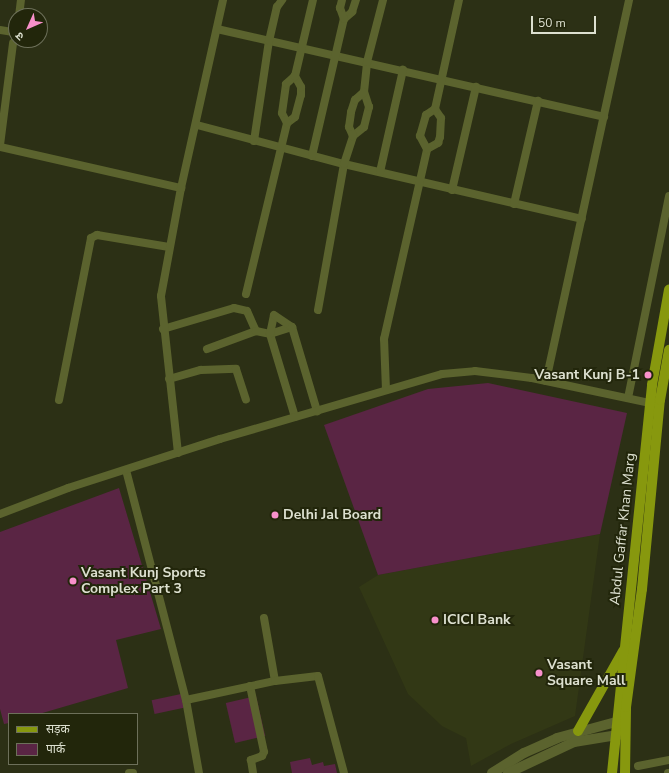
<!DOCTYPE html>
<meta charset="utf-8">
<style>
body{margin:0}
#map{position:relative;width:669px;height:773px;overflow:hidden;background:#2c3015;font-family:"Nunito Sans","Noto Sans Devanagari",sans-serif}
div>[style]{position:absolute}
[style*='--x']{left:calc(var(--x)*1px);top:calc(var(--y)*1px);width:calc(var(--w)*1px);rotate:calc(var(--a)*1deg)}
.built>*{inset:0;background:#323815}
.green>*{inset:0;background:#5a2544;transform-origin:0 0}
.minor>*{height:8px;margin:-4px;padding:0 4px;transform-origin:4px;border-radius:4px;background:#5b632e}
.tertiary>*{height:10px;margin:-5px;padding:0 5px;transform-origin:5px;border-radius:5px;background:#5b632e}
.primary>*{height:10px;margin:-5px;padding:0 5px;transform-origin:5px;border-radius:5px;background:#87980e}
.dots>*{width:11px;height:11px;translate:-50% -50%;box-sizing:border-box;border:2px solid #22260b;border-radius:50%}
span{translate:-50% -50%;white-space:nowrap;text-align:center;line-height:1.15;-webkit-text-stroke:4px #22260b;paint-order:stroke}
.poi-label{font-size:14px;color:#dde0d0;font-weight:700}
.right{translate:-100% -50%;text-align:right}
.left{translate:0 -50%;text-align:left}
.street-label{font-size:14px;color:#dde0d0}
.legend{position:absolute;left:8px;top:713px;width:130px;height:52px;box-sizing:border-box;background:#22260b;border:1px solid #6d705a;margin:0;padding:5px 7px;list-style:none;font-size:12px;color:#dde0d0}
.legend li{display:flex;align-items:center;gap:8px;height:20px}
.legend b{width:20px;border:1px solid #6d705a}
.north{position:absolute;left:8px;top:8px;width:40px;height:40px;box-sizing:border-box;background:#22260b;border:1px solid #6d705a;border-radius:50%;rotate:225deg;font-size:11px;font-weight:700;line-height:16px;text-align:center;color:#dde0d0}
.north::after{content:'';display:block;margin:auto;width:14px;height:18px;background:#f890cb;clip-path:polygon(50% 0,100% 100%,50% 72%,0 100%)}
.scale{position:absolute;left:531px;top:16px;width:65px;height:18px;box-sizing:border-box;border:2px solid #dde0d0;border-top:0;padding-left:5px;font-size:12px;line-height:14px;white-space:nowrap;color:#dde0d0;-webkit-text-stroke:3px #22260b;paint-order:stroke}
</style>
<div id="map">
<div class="built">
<div style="clip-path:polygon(600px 534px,575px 716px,511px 744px,471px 766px,466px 738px,442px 726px,408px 694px,359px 587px,378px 575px)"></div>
</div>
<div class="green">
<div style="clip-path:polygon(488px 383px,627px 413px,600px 534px,378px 575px,324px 425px,428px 389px)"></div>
<div style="clip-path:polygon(119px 488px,161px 629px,116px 640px,128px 688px,39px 714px,9px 714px,9px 723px,4px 724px,0 709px,0 532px)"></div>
<div style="left:181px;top:694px;width:14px;height:30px;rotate:78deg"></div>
<div style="left:256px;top:696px;width:41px;height:31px;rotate:77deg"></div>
<div style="clip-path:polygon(310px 758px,312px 765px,323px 762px,324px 766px,335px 764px,337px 773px,292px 773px,290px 762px)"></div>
</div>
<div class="minor">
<div style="--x:19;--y:16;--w:16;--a:-83"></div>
<div style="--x:344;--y:19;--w:11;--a:-41"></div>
<div style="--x:352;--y:12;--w:13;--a:-72"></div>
<div style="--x:217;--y:29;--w:397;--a:12.8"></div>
<div style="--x:0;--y:30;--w:12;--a:9"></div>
<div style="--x:12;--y:32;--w:4;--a:-27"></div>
<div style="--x:287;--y:123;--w:10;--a:-37"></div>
<div style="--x:295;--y:117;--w:23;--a:-75"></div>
<div style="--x:301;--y:95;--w:8;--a:-90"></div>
<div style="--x:301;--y:87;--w:13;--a:-119"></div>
<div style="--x:197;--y:125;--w:152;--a:14.9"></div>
<div style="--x:344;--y:164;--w:244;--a:13"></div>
<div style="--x:353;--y:136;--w:14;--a:-39"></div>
<div style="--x:364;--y:127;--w:21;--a:-76"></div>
<div style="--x:369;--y:107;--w:16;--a:-108"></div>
<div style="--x:364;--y:92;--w:30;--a:-84"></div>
<div style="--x:367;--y:62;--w:64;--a:-75.5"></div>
<div style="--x:254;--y:141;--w:101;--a:-81.5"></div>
<div style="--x:269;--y:41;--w:35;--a:-77"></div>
<div style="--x:277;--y:7;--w:9;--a:-54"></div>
<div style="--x:0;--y:145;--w:103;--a:-82.7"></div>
<div style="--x:0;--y:147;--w:186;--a:12.8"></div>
<div style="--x:427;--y:149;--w:13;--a:-29"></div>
<div style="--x:438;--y:143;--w:6;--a:-72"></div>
<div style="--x:440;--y:137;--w:19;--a:-87"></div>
<div style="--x:441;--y:118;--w:11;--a:-124"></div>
<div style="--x:312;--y:156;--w:141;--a:-76.9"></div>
<div style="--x:344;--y:19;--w:12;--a:-110"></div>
<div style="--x:340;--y:8;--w:8;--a:-76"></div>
<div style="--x:380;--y:172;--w:105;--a:-77.3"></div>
<div style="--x:452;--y:190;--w:106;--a:-76.9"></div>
<div style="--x:514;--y:204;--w:106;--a:-76.9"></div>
<div style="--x:246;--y:294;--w:176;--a:-76.5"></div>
<div style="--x:287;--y:123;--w:11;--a:-117"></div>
<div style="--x:282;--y:113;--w:29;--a:-82"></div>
<div style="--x:286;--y:84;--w:12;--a:-42"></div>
<div style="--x:295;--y:76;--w:78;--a:-76.7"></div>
<div style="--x:318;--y:310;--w:148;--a:-79.9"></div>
<div style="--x:344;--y:164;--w:29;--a:-72"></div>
<div style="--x:353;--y:136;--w:10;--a:-114"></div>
<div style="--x:349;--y:127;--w:15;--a:-82"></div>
<div style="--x:351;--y:112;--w:13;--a:-72"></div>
<div style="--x:355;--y:100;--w:12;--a:-42"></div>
<div style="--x:163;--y:329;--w:74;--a:-16.5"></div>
<div style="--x:234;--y:308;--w:13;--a:13"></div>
<div style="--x:247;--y:311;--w:22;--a:66"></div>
<div style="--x:207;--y:349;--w:52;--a:-20.2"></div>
<div style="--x:256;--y:331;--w:14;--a:12"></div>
<div style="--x:270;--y:334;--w:23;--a:-18"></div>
<div style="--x:169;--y:379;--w:33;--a:-16"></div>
<div style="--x:201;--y:370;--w:35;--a:-2"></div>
<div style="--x:236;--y:369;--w:32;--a:72"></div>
<div style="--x:546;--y:381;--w:390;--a:-77.7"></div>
<div style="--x:386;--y:390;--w:51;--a:-92.2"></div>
<div style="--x:384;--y:339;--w:195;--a:-77.2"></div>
<div style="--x:427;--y:149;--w:15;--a:-118"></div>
<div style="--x:420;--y:136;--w:22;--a:-74"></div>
<div style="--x:426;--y:115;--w:11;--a:-34"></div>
<div style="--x:435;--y:109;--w:112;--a:-77.6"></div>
<div style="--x:628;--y:398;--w:206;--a:-78.5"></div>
<div style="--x:59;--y:400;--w:165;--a:-78.8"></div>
<div style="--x:91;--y:238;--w:7;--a:-27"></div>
<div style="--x:97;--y:235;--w:73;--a:9.5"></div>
<div style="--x:295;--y:417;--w:87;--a:-106.8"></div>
<div style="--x:270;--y:334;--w:19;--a:-78"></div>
<div style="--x:274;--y:315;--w:22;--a:34"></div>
<div style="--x:292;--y:327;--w:88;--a:73.4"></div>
<div style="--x:178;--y:453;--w:158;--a:-96.2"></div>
<div style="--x:161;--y:296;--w:110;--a:-79.5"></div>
<div style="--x:181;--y:188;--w:193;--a:-77.4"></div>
<div style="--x:126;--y:470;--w:238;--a:75.4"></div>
<div style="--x:186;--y:700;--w:74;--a:79.9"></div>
<div style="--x:0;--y:514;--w:73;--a:-20.9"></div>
<div style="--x:68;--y:488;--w:160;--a:-17.9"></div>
<div style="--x:220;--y:439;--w:231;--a:-16.3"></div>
<div style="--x:442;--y:374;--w:33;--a:-5"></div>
<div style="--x:475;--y:371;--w:57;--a:7"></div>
<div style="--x:532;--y:378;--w:121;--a:12"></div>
<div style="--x:264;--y:618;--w:64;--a:80.1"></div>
<div style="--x:250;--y:686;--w:67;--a:78"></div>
<div style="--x:264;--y:752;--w:4;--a:117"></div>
<div style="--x:262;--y:756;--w:12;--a:160"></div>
<div style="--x:251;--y:760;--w:13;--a:81"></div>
<div style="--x:186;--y:700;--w:91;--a:-12.1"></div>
<div style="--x:275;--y:681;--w:43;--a:-6.6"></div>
<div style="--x:318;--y:676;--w:100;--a:75"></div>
<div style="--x:638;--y:766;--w:32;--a:-11"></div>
<div style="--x:129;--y:773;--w:4;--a:0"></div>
<div style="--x:668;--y:773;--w:1;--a:0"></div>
</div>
<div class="tertiary">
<div style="--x:492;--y:773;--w:38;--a:-32"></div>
<div style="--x:524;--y:753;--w:36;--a:-24"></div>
<div style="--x:557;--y:738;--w:61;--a:-15.2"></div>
<div style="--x:616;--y:722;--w:9;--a:13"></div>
<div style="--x:508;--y:773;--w:73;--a:-25.2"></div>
<div style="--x:574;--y:742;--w:51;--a:-9.1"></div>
</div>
<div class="primary">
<div style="--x:578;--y:731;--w:92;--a:-60.6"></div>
<div style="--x:612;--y:773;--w:390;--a:-84.1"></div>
<div style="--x:652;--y:385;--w:97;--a:-79.9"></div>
<div style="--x:625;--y:773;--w:66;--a:-89.1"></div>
<div style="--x:626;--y:707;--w:119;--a:-82.3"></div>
<div style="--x:642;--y:589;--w:190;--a:-84.6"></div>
<div style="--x:660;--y:400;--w:51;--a:-79.8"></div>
</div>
<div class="dots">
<div style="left:648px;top:375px;background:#f890cb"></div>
<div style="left:275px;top:515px;background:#f890cb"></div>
<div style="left:73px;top:581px;background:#f890cb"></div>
<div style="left:435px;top:620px;background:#f890cb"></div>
<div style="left:539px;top:673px;background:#f890cb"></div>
</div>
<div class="poi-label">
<span class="right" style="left:640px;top:375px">Vasant Kunj B-1</span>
<span class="left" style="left:283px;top:515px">Delhi Jal Board</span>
<span class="left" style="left:81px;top:581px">Vasant Kunj Sports<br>Complex Part 3</span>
<span class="left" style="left:443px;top:620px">ICICI Bank</span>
<span class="left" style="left:547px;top:673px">Vasant<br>Square Mall</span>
</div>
<div class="street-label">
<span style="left:623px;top:529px;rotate:-84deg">Abdul Gaffar Khan Marg</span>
</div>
<ul class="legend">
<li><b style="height:5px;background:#87980e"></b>सड़क</li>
<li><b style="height:11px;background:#5a2544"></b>पार्क</li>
</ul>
<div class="north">उ</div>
<div class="scale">50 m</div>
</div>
